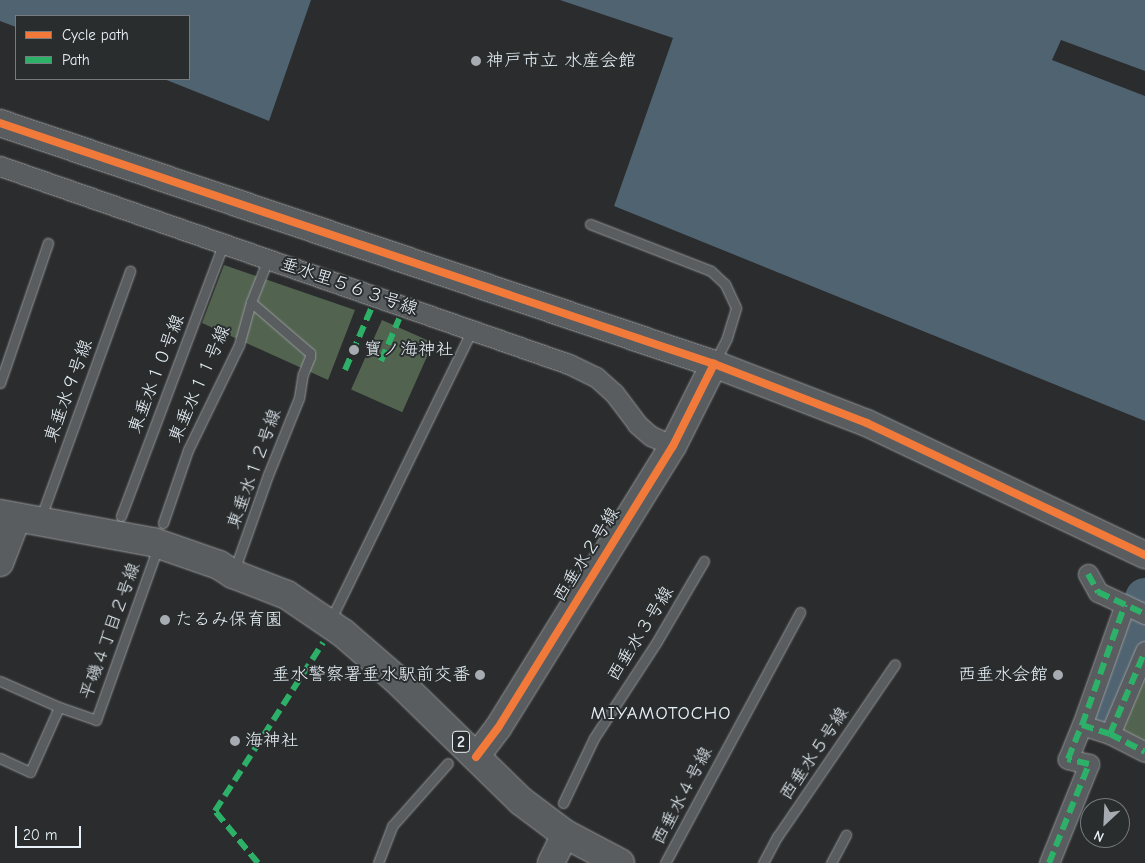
<!DOCTYPE html>
<meta charset="utf-8">
<style>
body{margin:0}
#map{position:relative;width:1145px;height:863px;overflow:hidden;background:#2b2c2d;font-family:"Comic Neue","Klee One",sans-serif}
div>[style]{position:absolute}
[style*='--x']{left:calc(var(--x)*1px);top:calc(var(--y)*1px);width:calc(var(--w)*1px);rotate:calc(var(--a)*1deg)}
.green>*{inset:0;background:#526350;transform-origin:0 0}
.water>*{inset:0;background:#4f6370}
.river>*{height:40px;margin:-20px;padding:0 20px;transform-origin:20px;border-radius:20px;background:#4f6370}
.roads{filter:drop-shadow(0 0 1px #96989a) drop-shadow(0 0 1px #96989a)}
.lane>*{height:9px;margin:-4.5px;padding:0 4.5px;transform-origin:4.5px;border-radius:4.5px;background:#5a5d60}
.street>*{height:19px;margin:-9.5px;padding:0 9.5px;transform-origin:9.5px;border-radius:9.5px;background:#5a5d60}
.secondary>*{height:26px;margin:-13px;padding:0 13px;transform-origin:13px;border-radius:13px;background:#5a5d60}
.highway>*{height:28px;margin:-14px;padding:0 14px;transform-origin:14px;border-radius:14px;background:#5a5d60}
.quiet>*{height:6px;margin-top:-3px;transform-origin:0;background:repeating-linear-gradient(90deg,#2db169 0 12px,transparent 0 18px)}
.cycleway>*{height:8px;margin:-4px;padding:0 4px;transform-origin:4px;border-radius:4px;background:#f17a3a}
.dots>*{width:14px;height:14px;translate:-50% -50%;box-sizing:border-box;border:2px solid #2a2d2e;border-radius:50%}
span{translate:-50% -50%;white-space:nowrap;text-align:center;line-height:1.15;-webkit-text-stroke:4px #2a2d2e;paint-order:stroke}
.shield-label span{padding:1px 4px;background:#2a2d2e;border:1px solid;border-radius:4px;-webkit-text-stroke-width:0}
.shield-label{font-size:16px;color:#e8f1f8;font-weight:700}
.poi-label{font-size:18px;color:#e8f1f8}
.left{translate:0 -50%;text-align:left}
.right{translate:-100% -50%;text-align:right}
.street-label{font-size:18px;color:#e8f1f8}
.neighbourhood-label{font-size:19px;color:#e8f1f8;letter-spacing:1px}
.legend{position:absolute;left:15px;top:15px;width:175px;height:65px;box-sizing:border-box;background:#2a2d2e;border:1px solid #767b7f;margin:0;padding:6px 9px;list-style:none;font-size:15px;color:#e8f1f8}
.legend li{display:flex;align-items:center;gap:10px;height:25px}
.legend b{width:25px;border:1px solid #767b7f}
.north{position:absolute;left:1080px;top:798px;width:50px;height:50px;box-sizing:border-box;background:#2a2d2e;border:1px solid #767b7f;border-radius:50%;rotate:205deg;font-size:14px;font-weight:700;line-height:20px;text-align:center;color:#e8f1f8}
.north::after{content:'';display:block;margin:auto;width:18px;height:22px;background:#a6acb1;clip-path:polygon(50% 0,100% 100%,50% 72%,0 100%)}
.scale{position:absolute;left:15px;top:826px;width:66px;height:22px;box-sizing:border-box;border:2px solid #e8f1f8;border-top:0;padding-left:6px;font-size:15px;line-height:18px;white-space:nowrap;color:#e8f1f8;-webkit-text-stroke:4px #2a2d2e;paint-order:stroke}
</style>
<div id="map">
<div class="green">
<div style="clip-path:polygon(224px 265px,355px 310px,328px 380px,202px 323px)"></div>
<div style="left:382px;top:320px;width:56px;height:76px;rotate:24deg"></div>
<div style="clip-path:polygon(1145px 634px,1145px 762px,1101px 741px)"></div>
</div>
<div class="water">
<div style="clip-path:polygon(0 0,311px 0,269px 121px,164px 79px,189px 79px,189px 16px,16px 16px,16px 27px,0 21px)"></div>
<div style="clip-path:polygon(560px 0,1145px 0,1145px 71px,1061px 40px,1052px 60px,1145px 96px,1145px 421px,614px 206px,673px 38px)"></div>
</div>
<div class="river">
<div style="--x:1101;--y:717;--w:127;--a:-69.7"></div>
</div>
<div class="roads">
<div class="lane">
<div style="--x:590;--y:224;--w:130;--a:21.2"></div>
<div style="--x:711;--y:271;--w:19;--a:43"></div>
<div style="--x:725;--y:284;--w:26;--a:65"></div>
<div style="--x:736;--y:308;--w:31;--a:107"></div>
<div style="--x:727;--y:338;--w:27;--a:117"></div>
<div style="--x:0;--y:383;--w:148;--a:-71.1"></div>
<div style="--x:121;--y:516;--w:290;--a:-69.4"></div>
<div style="--x:41;--y:517;--w:262;--a:-70.1"></div>
<div style="--x:163;--y:523;--w:77;--a:-71.1"></div>
<div style="--x:188;--y:450;--w:117;--a:-64.1"></div>
<div style="--x:239;--y:345;--w:45;--a:-74.4"></div>
<div style="--x:251;--y:302;--w:46;--a:-68.4"></div>
<div style="--x:234;--y:571;--w:102;--a:-70.5"></div>
<div style="--x:268;--y:475;--w:83;--a:-68.1"></div>
<div style="--x:299;--y:398;--w:24;--a:-81"></div>
<div style="--x:303;--y:374;--w:18;--a:-68"></div>
<div style="--x:310;--y:357;--w:4;--a:-90"></div>
<div style="--x:310;--y:353;--w:78;--a:-139.2"></div>
<div style="--x:330;--y:621;--w:324;--a:-64"></div>
<div style="--x:0;--y:681;--w:64;--a:23.8"></div>
<div style="--x:59;--y:707;--w:71;--a:114"></div>
<div style="--x:30;--y:772;--w:33;--a:-155"></div>
<div style="--x:59;--y:707;--w:39;--a:19"></div>
<div style="--x:96;--y:720;--w:184;--a:-70.3"></div>
<div style="--x:563;--y:803;--w:72;--a:-64.5"></div>
<div style="--x:594;--y:738;--w:113;--a:-56.9"></div>
<div style="--x:656;--y:643;--w:95;--a:-59.7"></div>
<div style="--x:378;--y:863;--w:40;--a:-69"></div>
<div style="--x:392;--y:826;--w:84;--a:-48.4"></div>
<div style="--x:665;--y:863;--w:285;--a:-61.7"></div>
<div style="--x:763;--y:863;--w:30;--a:-62"></div>
<div style="--x:777;--y:837;--w:209;--a:-55.7"></div>
<div style="--x:831;--y:863;--w:32;--a:-62"></div>
</div>
<div class="street">
<div style="--x:0;--y:166;--w:602;--a:19.19"></div>
<div style="--x:569;--y:364;--w:30;--a:26"></div>
<div style="--x:596;--y:377;--w:24;--a:42"></div>
<div style="--x:614;--y:393;--w:39;--a:53"></div>
<div style="--x:637;--y:424;--w:18;--a:41"></div>
<div style="--x:651;--y:436;--w:24;--a:24"></div>
<div style="--x:1088;--y:574;--w:21;--a:61"></div>
<div style="--x:1098;--y:592;--w:52;--a:25.1"></div>
<div style="--x:1082;--y:725;--w:128;--a:-70.4"></div>
<div style="--x:1110;--y:734;--w:90;--a:-67.1"></div>
<div style="--x:1049;--y:863;--w:107;--a:-68"></div>
<div style="--x:1089;--y:764;--w:22;--a:-167"></div>
<div style="--x:1068;--y:759;--w:37;--a:-68"></div>
<div style="--x:1082;--y:725;--w:29;--a:18"></div>
<div style="--x:1110;--y:734;--w:39;--a:27"></div>
</div>
<div class="secondary">
<div style="--x:0;--y:123;--w:754;--a:18.65"></div>
<div style="--x:714;--y:364;--w:164;--a:21.1"></div>
<div style="--x:867;--y:423;--w:308;--a:25.4"></div>
<div style="--x:0;--y:563;--w:47;--a:-68.9"></div>
<div style="--x:476;--y:757;--w:36;--a:-53"></div>
<div style="--x:498;--y:728;--w:332;--a:-58.2"></div>
<div style="--x:673;--y:446;--w:92;--a:-63.4"></div>
<div style="--x:551;--y:863;--w:32;--a:-64"></div>
</div>
<div class="highway">
<div style="--x:0;--y:514;--w:156;--a:10.4"></div>
<div style="--x:153;--y:542;--w:70;--a:19.2"></div>
<div style="--x:219;--y:565;--w:17;--a:33"></div>
<div style="--x:233;--y:574;--w:58;--a:21.3"></div>
<div style="--x:287;--y:595;--w:68;--a:34.2"></div>
<div style="--x:343;--y:633;--w:70;--a:41"></div>
<div style="--x:396;--y:679;--w:175;--a:44.3"></div>
<div style="--x:521;--y:801;--w:55;--a:36.9"></div>
<div style="--x:565;--y:834;--w:62;--a:27.8"></div>
</div>
</div>
<div class="quiet">
<div style="--x:381;--y:361;--w:46;--a:-66.8"></div>
<div style="--x:345;--y:370;--w:66;--a:-66.9"></div>
<div style="--x:1088;--y:574;--w:21;--a:61"></div>
<div style="--x:1098;--y:592;--w:52;--a:25.1"></div>
<div style="--x:1082;--y:725;--w:128;--a:-70.4"></div>
<div style="--x:1110;--y:734;--w:90;--a:-67.1"></div>
<div style="--x:258;--y:863;--w:67;--a:-129.6"></div>
<div style="--x:215;--y:811;--w:200;--a:-57.3"></div>
<div style="--x:1049;--y:863;--w:107;--a:-68"></div>
<div style="--x:1089;--y:764;--w:22;--a:-167"></div>
<div style="--x:1068;--y:759;--w:37;--a:-68"></div>
<div style="--x:1082;--y:725;--w:29;--a:18"></div>
<div style="--x:1110;--y:734;--w:39;--a:27"></div>
</div>
<div class="cycleway">
<div style="--x:0;--y:123;--w:754;--a:18.65"></div>
<div style="--x:714;--y:364;--w:164;--a:21.1"></div>
<div style="--x:867;--y:423;--w:308;--a:25.4"></div>
<div style="--x:476;--y:757;--w:36;--a:-53"></div>
<div style="--x:498;--y:728;--w:332;--a:-58.2"></div>
<div style="--x:673;--y:446;--w:92;--a:-63.4"></div>
</div>
<div class="dots">
<div style="left:476px;top:61px;background:#a6acb1"></div>
<div style="left:354px;top:350px;background:#a6acb1"></div>
<div style="left:165px;top:620px;background:#a6acb1"></div>
<div style="left:480px;top:675px;background:#a6acb1"></div>
<div style="left:1058px;top:675px;background:#a6acb1"></div>
<div style="left:235px;top:741px;background:#a6acb1"></div>
</div>
<div class="shield-label">
<span style="left:461px;top:742px">2</span>
</div>
<div class="poi-label">
<span class="left" style="left:486px;top:61px">神戸市立 水産会館</span>
<span class="left" style="left:364px;top:350px">寶ノ海神社</span>
<span class="left" style="left:175px;top:620px">たるみ保育園</span>
<span class="right" style="left:470px;top:675px">垂水警察署垂水駅前交番</span>
<span class="right" style="left:1048px;top:675px">西垂水会館</span>
<span class="left" style="left:245px;top:741px">海神社</span>
</div>
<div class="street-label">
<span style="left:349px;top:287px;rotate:19deg">垂水里５６３号線</span>
<span style="left:157px;top:374px;rotate:-69deg">東垂水１０号線</span>
<span style="left:200px;top:384px;rotate:-66deg">東垂水１１号線</span>
<span style="left:69px;top:391px;rotate:-70deg">東垂水９号線</span>
<span style="left:255px;top:469px;rotate:-70deg">東垂水１２号線</span>
<span style="left:587px;top:555px;rotate:-58deg">西垂水２号線</span>
<span style="left:111px;top:631px;rotate:-70deg">平磯４丁目２号線</span>
<span style="left:641px;top:634px;rotate:-58deg">西垂水３号線</span>
<span style="left:815px;top:754px;rotate:-56deg">西垂水５号線</span>
<span style="left:683px;top:796px;rotate:-62deg">西垂水４号線</span>
</div>
<div class="neighbourhood-label">
<span style="left:661px;top:714px">MIYAMOTOCHO</span>
</div>
<ul class="legend">
<li><b style="height:6px;background:#f17a3a"></b>Cycle path</li>
<li><b style="height:6px;background:#2db169"></b>Path</li>
</ul>
<div class="north">N</div>
<div class="scale">20 m</div>
</div>
